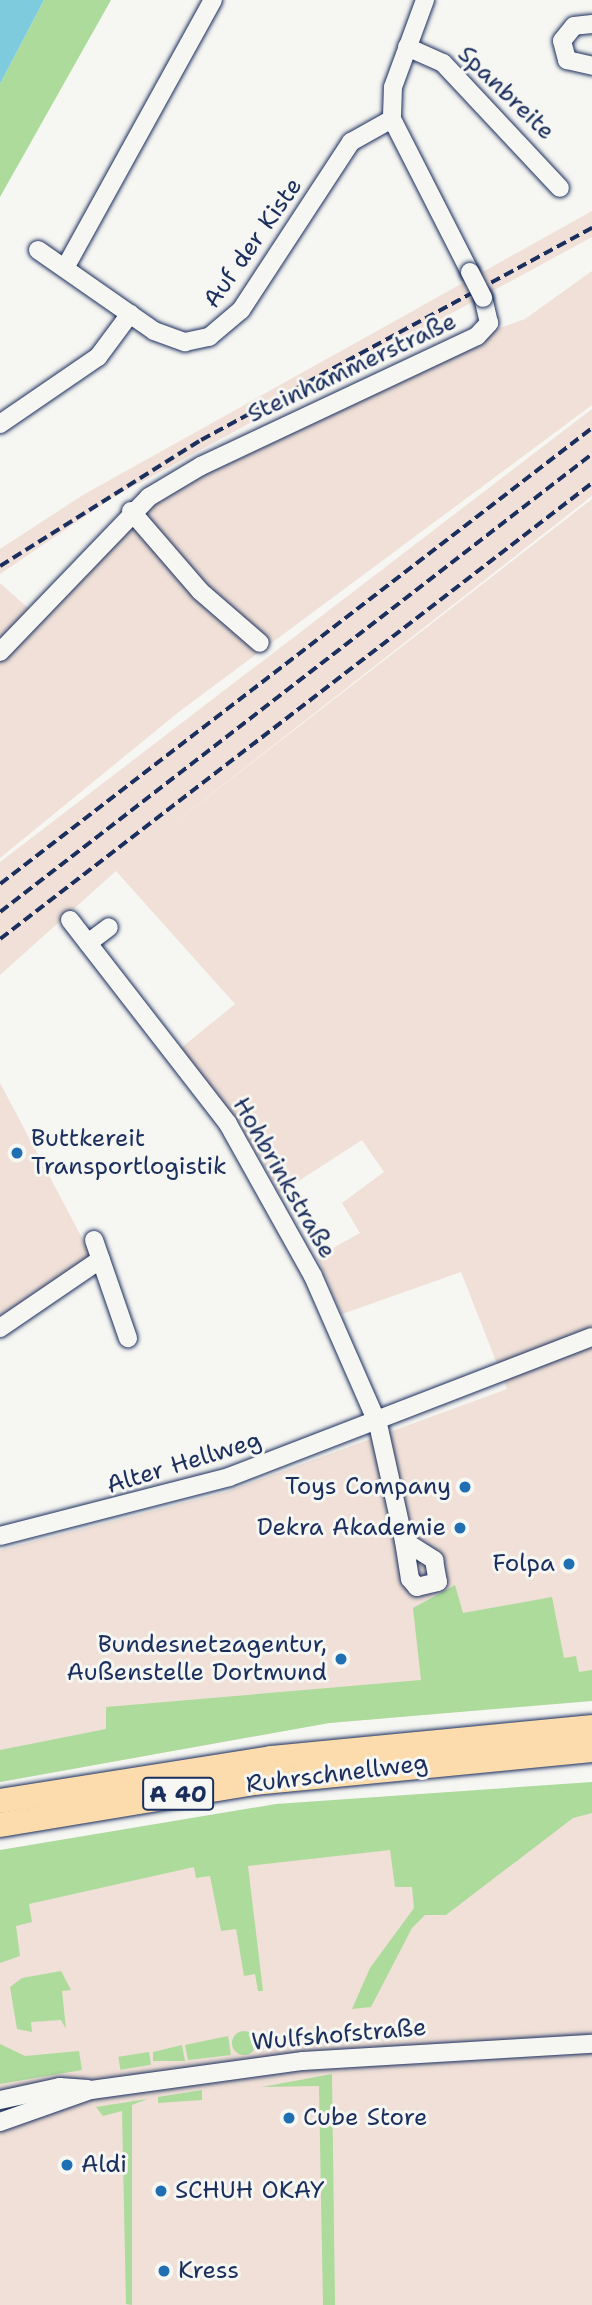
<!DOCTYPE html>
<meta charset="utf-8">
<style>
body{margin:0}
#map{position:relative;width:592px;height:2305px;overflow:hidden;background:#f6f6f2;font-family:"Shantell Sans",sans-serif}
div>[style]{position:absolute}
[style*='--x']{left:calc(var(--x)*1px);top:calc(var(--y)*1px);width:calc(var(--w)*1px);rotate:calc(var(--a)*1deg)}
.built>*{inset:0;background:#f0e0d7}
.green>*{inset:0;background:#acdb9b;transform-origin:0 0}
.round{border-radius:50%}
.water>*{inset:0;background:#7fcbde}
.roads{filter:drop-shadow(0 0 2px #1b2f5e) drop-shadow(0 0 2px #1b2f5e)}
.minor>*{height:18px;margin:-9px;padding:0 9px;transform-origin:9px;border-radius:9px;background:#f6f6f2}
.highway>*{height:24px;margin:-12px;padding:0 12px;transform-origin:12px;border-radius:12px;background:#fcdcac}
.rail>*{height:3.5px;margin-top:-1.75px;transform-origin:0;background:repeating-linear-gradient(90deg,#1b2f5e 0 10px,transparent 0 15px)}
.bridges{filter:drop-shadow(0 0 2px #1b2f5e) drop-shadow(0 0 2px #1b2f5e)}
.minor-bridge>*{height:18px;margin:-9px;padding:0 9px;transform-origin:9px;border-radius:9px;background:#f6f6f2}
.dots>*{width:19px;height:19px;translate:-50% -50%;box-sizing:border-box;border:4px solid #f6f6f2;border-radius:50%}
span{translate:-50% -50%;white-space:nowrap;text-align:center;line-height:1.15;-webkit-text-stroke:6px #f6f6f2;paint-order:stroke}
.shield-label span{padding:2px 5px;background:#f6f6f2;border:2px solid;border-radius:5px;-webkit-text-stroke-width:0}
.shield-label{font-size:23px;color:#1b2f5e;font-weight:700}
.street-label{font-size:24px;color:#1b2f5e}
.poi-label{font-size:24px;color:#1b2f5e}
.left{translate:0 -50%;text-align:left}
.right{translate:-100% -50%;text-align:right}
</style>
<div id="map">
<div class="built">
<div style="clip-path:polygon(592px 211px,592px 237px,112px 498px,0 574px,0 549px,83px 495px)"></div>
<div style="clip-path:polygon(592px 271px,592px 405px,180px 711px,0 858px,0 583px,37px 616px,131px 511px,477px 336px,525px 319px)"></div>
<div style="clip-path:polygon(592px 409px,592px 496px,150px 842px,592px 499px,592px 1700px,329px 1723px,0 1782px,0 1550px,226px 1492px,507px 1389px,461px 1272px,342px 1314px,317px 1257px,360px 1233px,342px 1203px,384px 1172px,362px 1140px,280px 1193px,239px 1122px,181px 1048px,235px 1004px,116px 871px,0 975px,0 862px)"></div>
<div style="clip-path:polygon(0 1083px,91px 1255px,0 1316px)"></div>
<div style="clip-path:polygon(592px 1806px,592px 2305px,0 2305px,0 1904px,161px 1868px)"></div>
</div>
<div class="green">
<div style="clip-path:polygon(44px 0,111px 0,0 197px,0 84px)"></div>
<div style="clip-path:polygon(455px 1585px,463px 1613px,552px 1597px,564px 1658px,576px 1656px,579px 1672px,592px 1670px,592px 1701px,329px 1723px,0 1782px,0 1750px,106px 1729px,106px 1707px,421px 1680px,413px 1608px)"></div>
<div style="clip-path:polygon(592px 1782px,592px 1813px,573px 1818px,446px 1915px,425px 1915px,412px 1928px,371px 2007px,352px 2009px,370px 1968px,414px 1908px,412px 1887px,395px 1887px,390px 1850px,248px 1866px,263px 1991px,258px 1991px,255px 1974px,244px 1976px,236px 1929px,221px 1931px,210px 1876px,196px 1878px,194px 1867px,29px 1904px,32px 1922px,16px 1926px,20px 1956px,0 1963px,0 1850px,276px 1804px)"></div>
<div style="clip-path:polygon(61px 1971px,71px 1990px,62px 1991px,66px 2029px,61px 2020px,31px 2022px,32px 2032px,17px 2029px,10px 1987px,22px 1978px)"></div>
<div class="round" style="left:232px;top:2031px;width:24px;height:24px"></div>
<div style="clip-path:polygon(228px 2036px,231px 2055px,188px 2060px,185px 2045px)"></div>
<div style="clip-path:polygon(0 2044px,25px 2056px,79px 2051px,82px 2070px,0 2084px)"></div>
<div style="clip-path:polygon(182px 2045px,185px 2061px,153px 2061px,153px 2052px)"></div>
<div style="left:149px;top:2052px;width:13px;height:31px;rotate:81deg"></div>
<div style="clip-path:polygon(332px 2074px,335px 2305px,323px 2305px,319px 2086px,262px 2087px)"></div>
<div style="clip-path:polygon(202px 2090px,202px 2100px,158px 2103px,158px 2097px)"></div>
<div style="clip-path:polygon(147px 2099px,132px 2105px,132px 2305px,126px 2304px,122px 2111px,103px 2116px,96px 2107px)"></div>
</div>
<div class="water">
<div style="clip-path:polygon(0 0,44px 0,0 84px)"></div>
</div>
<div class="roads">
<div class="minor">
<div style="--x:425;--y:0;--w:93;--a:110.2"></div>
<div style="--x:393;--y:87;--w:32;--a:92"></div>
<div style="--x:392;--y:119;--w:172;--a:63"></div>
<div style="--x:592;--y:24;--w:18;--a:174"></div>
<div style="--x:574;--y:26;--w:19;--a:129"></div>
<div style="--x:562;--y:41;--w:20;--a:75"></div>
<div style="--x:567;--y:60;--w:26;--a:13"></div>
<div style="--x:407;--y:47;--w:39;--a:24"></div>
<div style="--x:443;--y:63;--w:171;--a:46.9"></div>
<div style="--x:38;--y:250;--w:141;--a:34.9"></div>
<div style="--x:154;--y:331;--w:33;--a:20"></div>
<div style="--x:185;--y:342;--w:25;--a:-12"></div>
<div style="--x:209;--y:337;--w:42;--a:-40.2"></div>
<div style="--x:241;--y:310;--w:201;--a:-56.8"></div>
<div style="--x:351;--y:142;--w:47;--a:-29.3"></div>
<div style="--x:65;--y:268;--w:306;--a:-61.1"></div>
<div style="--x:0;--y:424;--w:119;--a:-34.4"></div>
<div style="--x:98;--y:357;--w:54;--a:-53.3"></div>
<div style="--x:131;--y:511;--w:106;--a:49.2"></div>
<div style="--x:200;--y:591;--w:79;--a:40.9"></div>
<div style="--x:0;--y:652;--w:215;--a:-46.1"></div>
<div style="--x:149;--y:497;--w:61;--a:-30.8"></div>
<div style="--x:201;--y:466;--w:305;--a:-25.2"></div>
<div style="--x:477;--y:336;--w:18;--a:-47"></div>
<div style="--x:489;--y:323;--w:26;--a:-103"></div>
<div style="--x:70;--y:920;--w:258;--a:52.2"></div>
<div style="--x:228;--y:1124;--w:174;--a:60.8"></div>
<div style="--x:313;--y:1276;--w:162;--a:66.3"></div>
<div style="--x:378;--y:1424;--w:120;--a:77.5"></div>
<div style="--x:88;--y:943;--w:26;--a:-37"></div>
<div style="--x:94;--y:1240;--w:104;--a:70.9"></div>
<div style="--x:0;--y:1328;--w:122;--a:-34.3"></div>
<div style="--x:0;--y:1536;--w:236;--a:-14.4"></div>
<div style="--x:229;--y:1477;--w:389;--a:-21.1"></div>
<div style="--x:404;--y:1541;--w:36;--a:32"></div>
<div style="--x:434;--y:1560;--w:22;--a:80"></div>
<div style="--x:438;--y:1582;--w:22;--a:167"></div>
<div style="--x:417;--y:1587;--w:11;--a:-131"></div>
<div style="--x:410;--y:1579;--w:38;--a:-99"></div>
<div style="--x:0;--y:2100;--w:61;--a:-12.2"></div>
<div style="--x:60;--y:2087;--w:28;--a:4"></div>
<div style="--x:0;--y:2122;--w:96;--a:-19.4"></div>
<div style="--x:91;--y:2090;--w:214;--a:-7.8"></div>
<div style="--x:303;--y:2061;--w:289;--a:-3.4"></div>
</div>
<div class="highway">
<div style="--x:0;--y:1801;--w:274;--a:-9"></div>
<div style="--x:271;--y:1758;--w:322;--a:-5.5"></div>
<div style="--x:0;--y:1825;--w:258;--a:-9.4"></div>
<div style="--x:255;--y:1783;--w:339;--a:-5.6"></div>
</div>
</div>
<div class="rail">
<div style="--x:0;--y:566;--w:237;--a:-32.1"></div>
<div style="--x:201;--y:440;--w:445;--a:-28.5"></div>
<div style="--x:0;--y:884;--w:747;--a:-37.61"></div>
<div style="--x:0;--y:912;--w:748;--a:-37.73"></div>
<div style="--x:0;--y:939;--w:747;--a:-37.61"></div>
</div>
<div class="bridges">
<div class="minor-bridge">
<div style="--x:470;--y:272;--w:29;--a:63"></div>
</div>
</div>
<div class="dots">
<div style="left:17px;top:1153px;background:#1f6fb2"></div>
<div style="left:465px;top:1487px;background:#1f6fb2"></div>
<div style="left:460px;top:1528px;background:#1f6fb2"></div>
<div style="left:569px;top:1564px;background:#1f6fb2"></div>
<div style="left:341px;top:1659px;background:#1f6fb2"></div>
<div style="left:289px;top:2118px;background:#1f6fb2"></div>
<div style="left:67px;top:2165px;background:#1f6fb2"></div>
<div style="left:161px;top:2191px;background:#1f6fb2"></div>
<div style="left:164px;top:2271px;background:#1f6fb2"></div>
</div>
<div class="shield-label">
<span style="left:178px;top:1794px">A 40</span>
</div>
<div class="street-label">
<span style="left:506px;top:93px;rotate:44deg">Spanbreite</span>
<span style="left:253px;top:243px;rotate:-55deg">Auf der Kiste</span>
<span style="left:352px;top:368px;rotate:-25deg">Steinhammerstraße</span>
<span style="left:284px;top:1178px;rotate:60deg">Hohbrinkstraße</span>
<span style="left:184px;top:1463px;rotate:-17deg">Alter Hellweg</span>
<span style="left:337px;top:1774px;rotate:-7deg">Ruhrschnellweg</span>
<span style="left:339px;top:2035px;rotate:-5deg">Wulfshofstraße</span>
</div>
<div class="poi-label">
<span class="left" style="left:31px;top:1153px">Buttkereit<br>Transportlogistik</span>
<span class="right" style="left:451px;top:1487px">Toys Company</span>
<span class="right" style="left:446px;top:1528px">Dekra Akademie</span>
<span class="right" style="left:555px;top:1564px">Folpa</span>
<span class="right" style="left:327px;top:1659px">Bundesnetzagentur,<br>Außenstelle Dortmund</span>
<span class="left" style="left:303px;top:2118px">Cube Store</span>
<span class="left" style="left:81px;top:2165px">Aldi</span>
<span class="left" style="left:175px;top:2191px">SCHUH OKAY</span>
<span class="left" style="left:178px;top:2271px">Kress</span>
</div>
</div>
